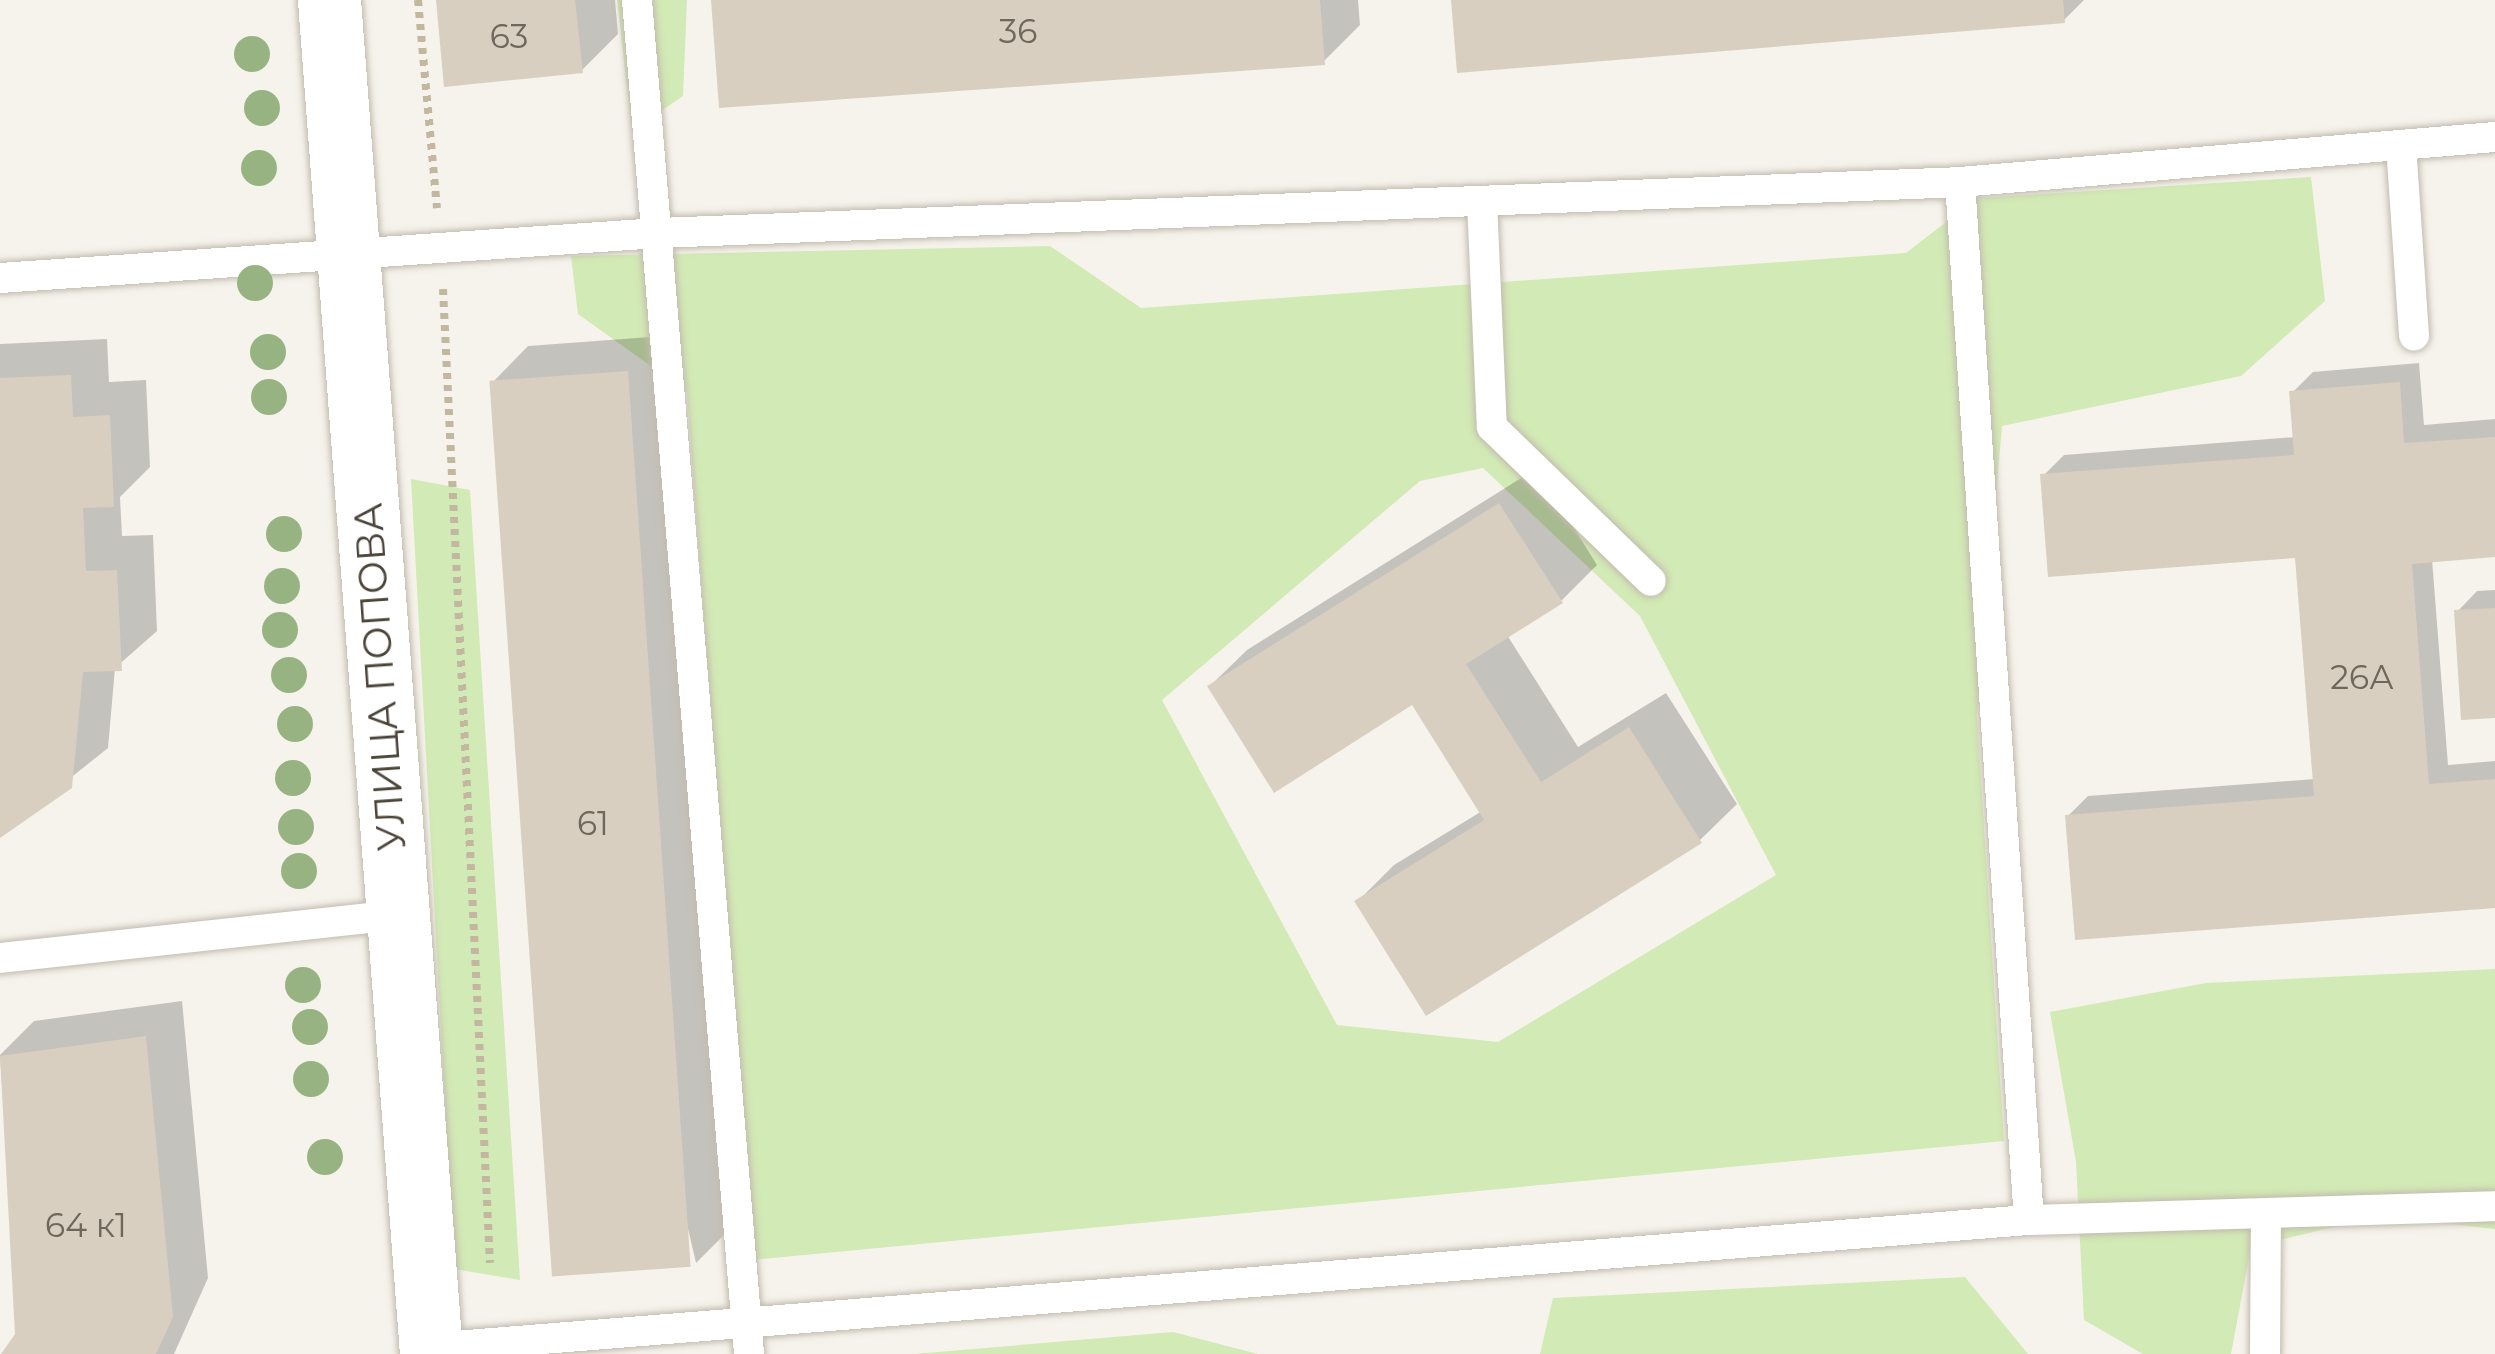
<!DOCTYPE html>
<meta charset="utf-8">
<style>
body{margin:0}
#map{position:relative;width:2495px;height:1354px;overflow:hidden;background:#f6f3ec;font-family:Montserrat,sans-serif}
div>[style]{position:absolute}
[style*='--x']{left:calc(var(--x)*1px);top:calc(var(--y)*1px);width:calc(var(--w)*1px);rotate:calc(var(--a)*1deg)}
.green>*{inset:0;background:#d2eab5}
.shadow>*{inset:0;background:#0003}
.building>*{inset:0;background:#d8cfc1;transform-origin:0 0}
.path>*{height:8px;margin-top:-4px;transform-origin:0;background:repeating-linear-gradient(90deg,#c4b79f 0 6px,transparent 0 12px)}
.roads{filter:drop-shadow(0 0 3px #c2bbae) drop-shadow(0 0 3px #c2bbae)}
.lane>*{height:30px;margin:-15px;padding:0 15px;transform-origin:15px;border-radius:15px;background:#fff}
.street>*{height:63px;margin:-31.5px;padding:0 31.5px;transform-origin:31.5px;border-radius:31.5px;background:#fff}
.trees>*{width:36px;height:36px;margin:-18px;border-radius:50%;background:#97b381}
span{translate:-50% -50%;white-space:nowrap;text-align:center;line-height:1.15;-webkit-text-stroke:10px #fff;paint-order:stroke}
.number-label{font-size:33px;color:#6e675b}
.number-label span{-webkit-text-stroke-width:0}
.street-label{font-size:39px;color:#4b4439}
</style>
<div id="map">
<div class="green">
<div style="clip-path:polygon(617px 0,687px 0,683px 96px,632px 131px)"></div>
<div style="clip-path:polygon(evenodd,2311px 177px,2325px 301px,2241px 376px,2002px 426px,1977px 716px,2004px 1141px,752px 1260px,687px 392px,578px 314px,571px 256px,1050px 246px,1141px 308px,1906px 253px,1977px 198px,2311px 177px,1483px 468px,1640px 616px,1776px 875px,1498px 1042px,1337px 1025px,1162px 700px,1420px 481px,1483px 468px)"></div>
<div style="clip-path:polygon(411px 479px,470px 490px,520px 1280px,454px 1269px)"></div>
<div style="clip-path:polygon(2495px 969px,2495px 1229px,2379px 1216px,2251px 1247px,2231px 1354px,2143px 1354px,2084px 1320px,2076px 1162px,2050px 1012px,2206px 983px)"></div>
<div style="clip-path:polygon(1965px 1277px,2028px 1354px,1540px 1354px,1553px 1298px)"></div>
<div style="clip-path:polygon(1173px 1332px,1258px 1354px,914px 1354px)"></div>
</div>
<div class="shadow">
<div style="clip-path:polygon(439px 0,615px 0,618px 34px,581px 71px)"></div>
<div style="clip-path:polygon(714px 0,1358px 0,1360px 25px,1323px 62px)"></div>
<div style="clip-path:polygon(1454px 0,2084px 0,2064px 20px)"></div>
<div style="clip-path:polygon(664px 336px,733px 1226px,696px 1263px,492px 383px,528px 346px)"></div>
<div style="clip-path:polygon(107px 339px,109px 382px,146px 380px,150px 467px,120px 497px,122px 536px,153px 535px,157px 631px,115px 668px,108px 748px,0 834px,0 344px)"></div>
<div style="clip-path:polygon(2419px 363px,2424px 425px,2495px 419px,2495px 554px,2432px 559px,2448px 765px,2495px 761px,2495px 905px,2068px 816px,2088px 796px,2315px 779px,2298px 555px,2043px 476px,2064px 455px,2296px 437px,2293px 392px,2313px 372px)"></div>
<div style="clip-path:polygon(1537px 468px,1597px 565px,1561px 601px,1507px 635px,1578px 747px,1666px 693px,1737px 804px,1700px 840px,1358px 901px,1394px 865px,1482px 811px,1413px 701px,1210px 686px,1247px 650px)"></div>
<div style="clip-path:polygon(2495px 590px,2495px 715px,2457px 612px,2477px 591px)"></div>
<div style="clip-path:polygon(182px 1001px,208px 1278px,174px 1354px,4px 1354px,18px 1334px,0 1055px,34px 1021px)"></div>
</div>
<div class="building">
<div style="clip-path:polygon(436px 0,575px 0,583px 73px,444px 87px)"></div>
<div style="clip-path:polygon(711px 0,1320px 0,1325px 65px,719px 108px)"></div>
<div style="clip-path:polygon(1451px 0,2063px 0,2065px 23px,1457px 73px)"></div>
<div style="left:628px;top:371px;width:898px;height:139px;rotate:86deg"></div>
<div style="clip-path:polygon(71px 375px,73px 417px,110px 415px,114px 507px,83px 508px,86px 571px,117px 570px,122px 671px,83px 672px,72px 788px,0 838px,0 378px)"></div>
<div style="clip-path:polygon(2400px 382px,2404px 443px,2495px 437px,2495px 557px,2412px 564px,2429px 784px,2495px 779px,2495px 908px,2075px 940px,2065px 815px,2314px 796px,2295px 558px,2048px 577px,2040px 474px,2294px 455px,2289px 391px)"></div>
<div style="clip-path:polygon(1499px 503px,1563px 603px,1466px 664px,1541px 782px,1629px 727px,1702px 843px,1426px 1016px,1354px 901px,1484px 820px,1412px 705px,1274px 793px,1207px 686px)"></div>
<div style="clip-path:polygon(2495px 608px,2495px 718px,2461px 720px,2454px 610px)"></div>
<div style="clip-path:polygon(146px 1036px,173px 1317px,156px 1354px,1px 1354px,15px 1334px,0 1056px)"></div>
</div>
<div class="path">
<div style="--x:418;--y:0;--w:209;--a:84.8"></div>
<div style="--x:443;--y:289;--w:975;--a:87.24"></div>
</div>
<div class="roads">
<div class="lane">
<div style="--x:637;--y:0;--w:1359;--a:85.27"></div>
<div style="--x:2401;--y:145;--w:191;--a:86.1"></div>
<div style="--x:1960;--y:182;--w:1040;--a:86.2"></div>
<div style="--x:1482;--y:201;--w:226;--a:87.5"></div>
<div style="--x:1492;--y:427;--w:221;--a:44.1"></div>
<div style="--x:0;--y:278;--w:661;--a:-3.91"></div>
<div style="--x:659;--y:233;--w:1302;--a:-2.24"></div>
<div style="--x:1960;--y:182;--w:537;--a:-4.81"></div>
<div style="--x:0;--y:958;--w:399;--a:-6.2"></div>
<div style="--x:430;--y:1348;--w:1604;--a:-4.58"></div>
<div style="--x:2029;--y:1220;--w:466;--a:-1.7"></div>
<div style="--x:2265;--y:1354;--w:137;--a:-89.6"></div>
</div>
<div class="street">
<div style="--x:329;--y:0;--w:1358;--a:85.69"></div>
</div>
</div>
<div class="trees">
<div style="left:252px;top:54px"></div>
<div style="left:262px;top:108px"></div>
<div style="left:259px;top:168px"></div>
<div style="left:255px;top:283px"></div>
<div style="left:268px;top:352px"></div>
<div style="left:269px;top:397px"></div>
<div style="left:284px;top:534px"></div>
<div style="left:282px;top:586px"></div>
<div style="left:280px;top:630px"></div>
<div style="left:289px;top:675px"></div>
<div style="left:295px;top:724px"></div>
<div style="left:293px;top:778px"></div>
<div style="left:296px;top:827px"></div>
<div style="left:299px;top:871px"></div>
<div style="left:303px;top:985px"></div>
<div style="left:310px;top:1027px"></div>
<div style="left:311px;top:1079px"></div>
<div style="left:325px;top:1157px"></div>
</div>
<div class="number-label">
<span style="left:1018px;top:32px">36</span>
<span style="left:509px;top:37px">63</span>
<span style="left:2362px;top:678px">26А</span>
<span style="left:593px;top:824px">61</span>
<span style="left:86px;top:1226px">64 к1</span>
</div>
<div class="street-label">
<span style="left:380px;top:677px;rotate:-94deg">УЛИЦА ПОПОВА</span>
</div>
</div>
